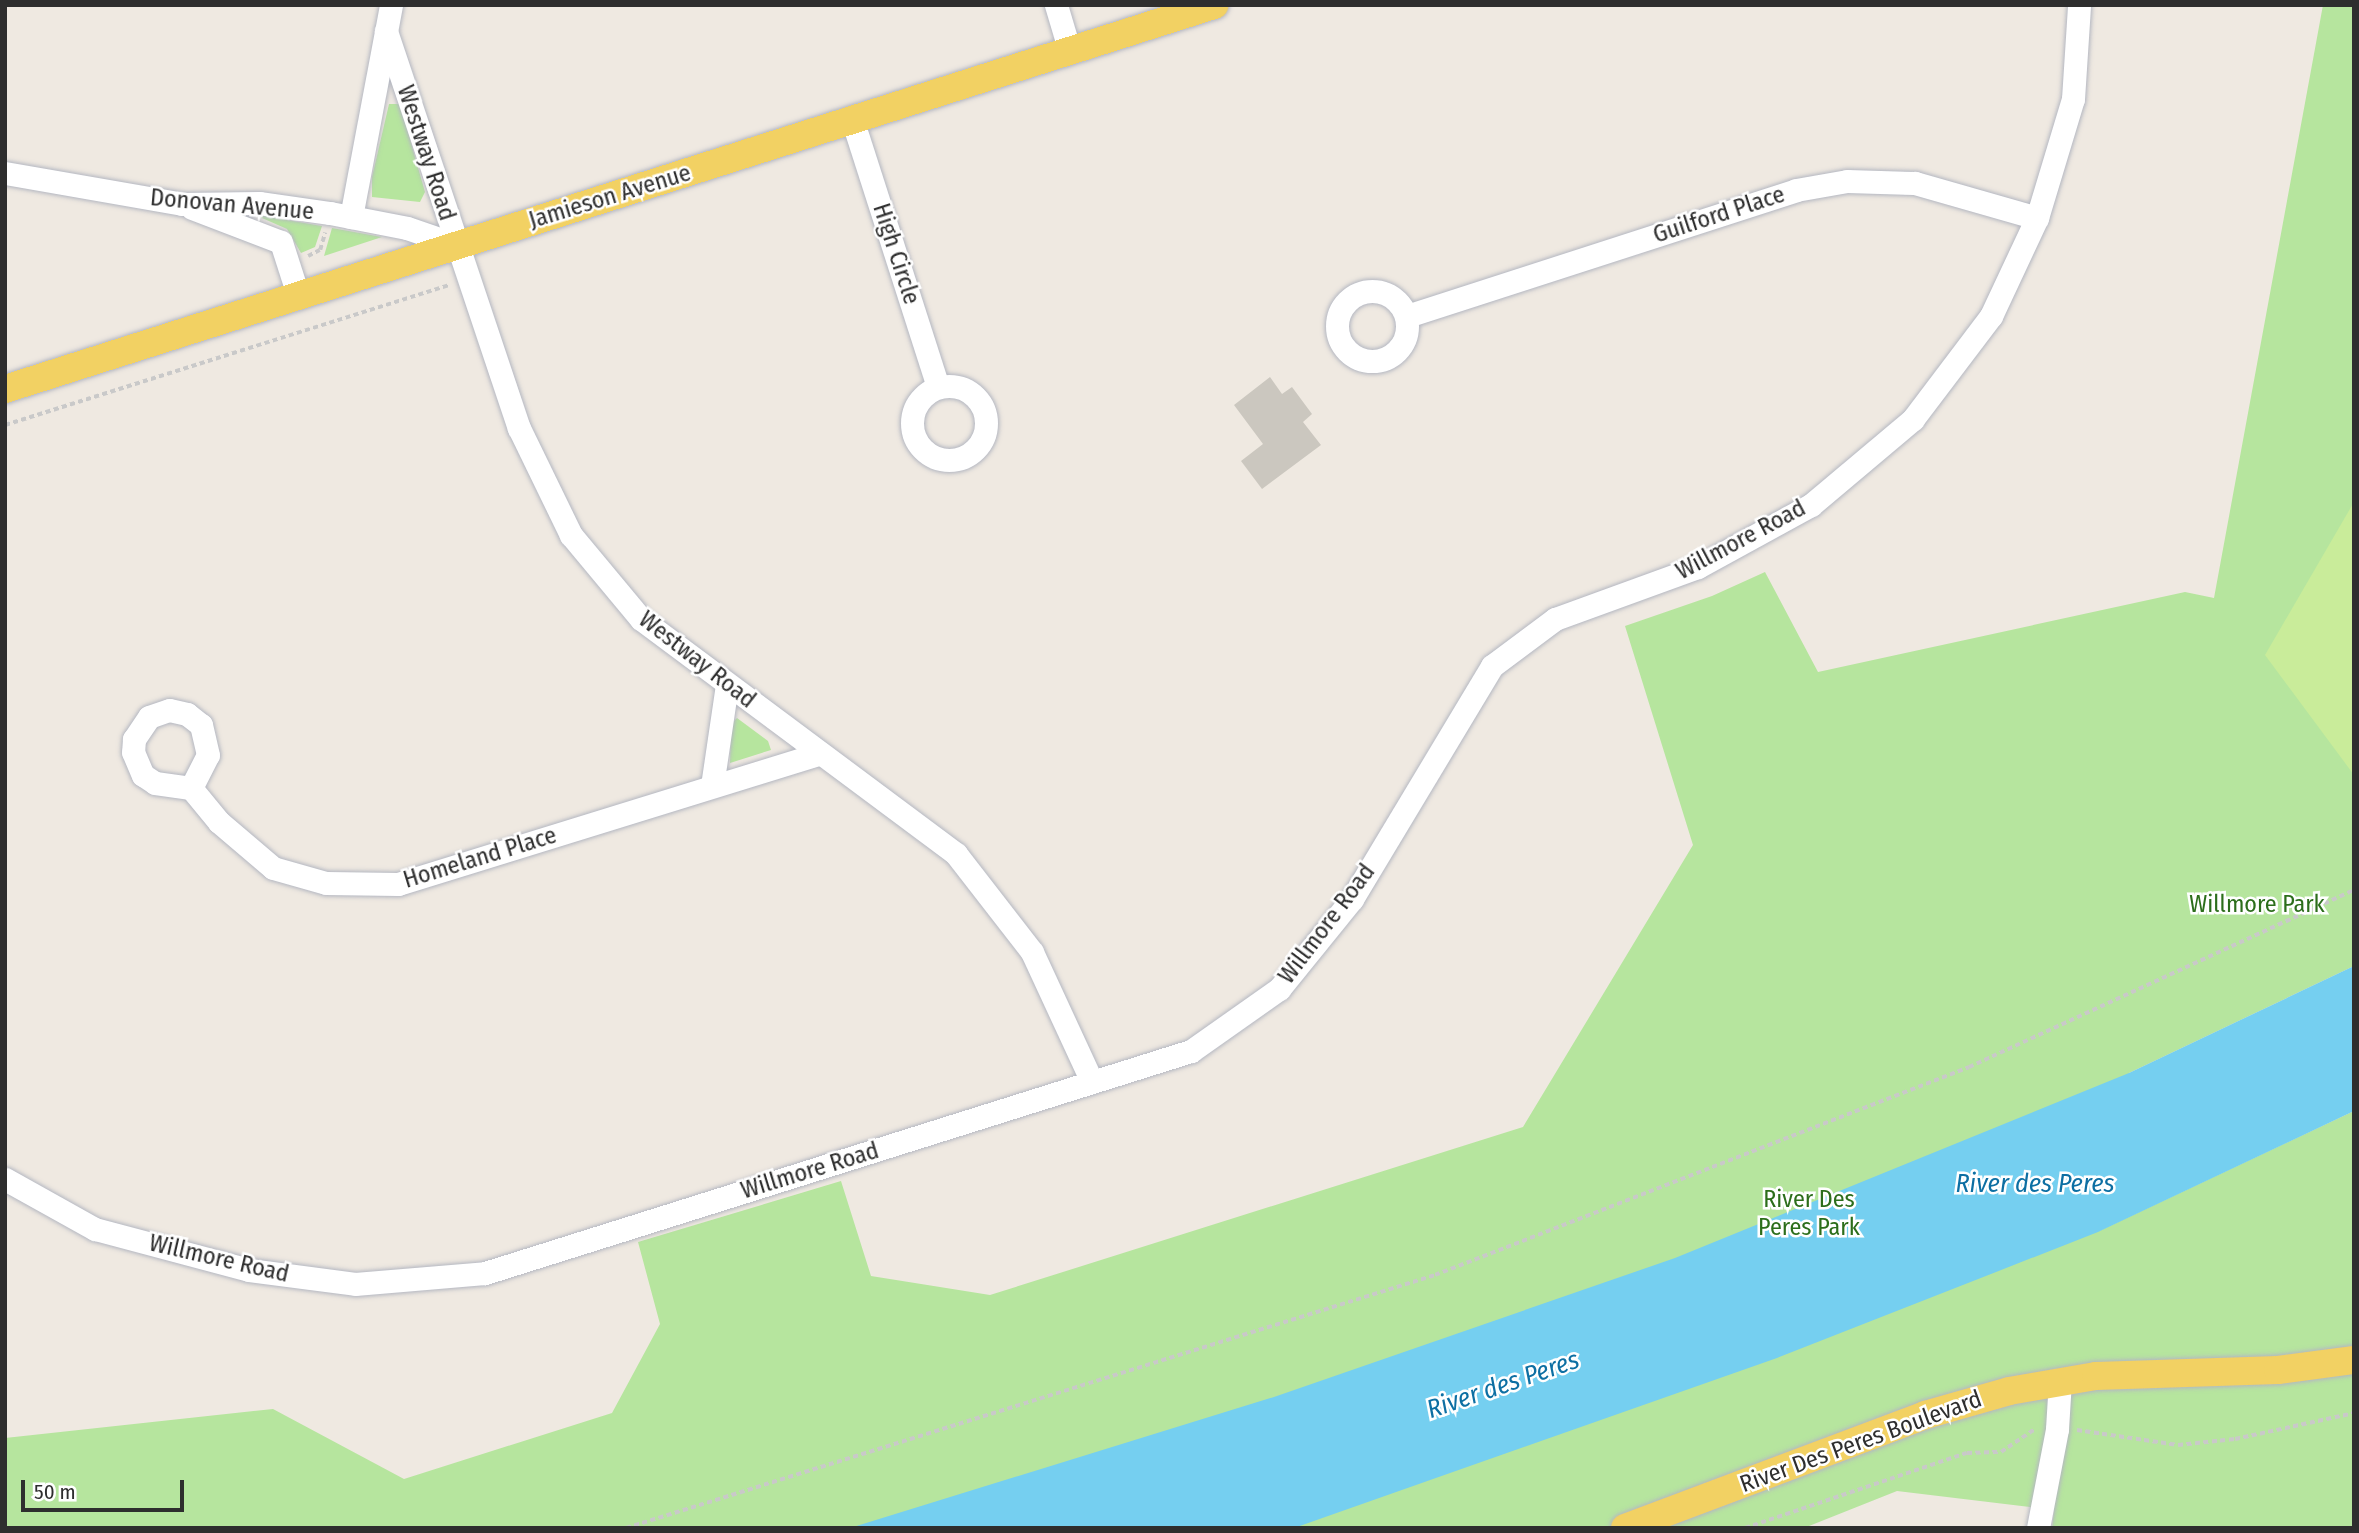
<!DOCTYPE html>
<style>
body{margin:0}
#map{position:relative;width:2359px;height:1533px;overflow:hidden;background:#efe9e1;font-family:"Fira Sans Condensed",sans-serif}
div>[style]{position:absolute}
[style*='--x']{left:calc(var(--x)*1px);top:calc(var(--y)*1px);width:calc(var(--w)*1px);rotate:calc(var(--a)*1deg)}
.green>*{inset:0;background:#b6e59e}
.pitch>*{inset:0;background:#c9ec9a}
.water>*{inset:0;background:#75cff0}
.building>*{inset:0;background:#cbc7bf}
.path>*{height:3.5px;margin-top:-1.75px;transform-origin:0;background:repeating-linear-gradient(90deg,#c9c9c9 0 5px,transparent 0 8.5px)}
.roads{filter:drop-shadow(0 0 2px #b4b7c1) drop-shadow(0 0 2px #b4b7c1)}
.minor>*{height:23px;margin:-11.5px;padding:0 11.5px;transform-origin:11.5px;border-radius:11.5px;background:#fff}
.minor>.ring{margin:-11.5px;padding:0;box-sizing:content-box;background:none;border:23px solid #fff;border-radius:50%}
.major>*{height:28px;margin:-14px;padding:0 14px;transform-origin:14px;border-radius:14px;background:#f2d163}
span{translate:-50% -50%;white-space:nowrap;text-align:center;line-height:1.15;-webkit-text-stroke:5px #fff;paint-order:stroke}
.street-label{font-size:24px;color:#2e2e2e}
.park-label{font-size:24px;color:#2c6e1b}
.water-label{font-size:26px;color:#0d6fa3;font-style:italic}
.frame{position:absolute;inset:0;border:7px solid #2e2e2e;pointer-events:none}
.scale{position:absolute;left:21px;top:1480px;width:163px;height:32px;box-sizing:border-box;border:4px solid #2e2e2e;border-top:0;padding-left:9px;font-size:21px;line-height:24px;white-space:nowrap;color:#2e2e2e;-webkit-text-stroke:5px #fff;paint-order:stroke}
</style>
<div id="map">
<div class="green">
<div style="clip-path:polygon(2323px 5px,2354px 5px,2354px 966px,2129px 1073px,2099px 1231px,2354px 1111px,2354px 1528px,2052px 1528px,2054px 1510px,1897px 1491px,1804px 1528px,5px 1528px,5px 1438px,273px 1409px,404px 1479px,612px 1413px,660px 1324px,638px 1242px,841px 1181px,871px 1276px,990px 1295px,1523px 1127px,1693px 845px,1625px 626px,1712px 596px,1765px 572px,1818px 672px,2185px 592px,2214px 598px)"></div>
<div style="clip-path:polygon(389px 104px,400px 104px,425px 192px,420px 202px,372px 197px,372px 177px)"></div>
<div style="clip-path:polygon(253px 214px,322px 226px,315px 247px,301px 253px,287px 229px)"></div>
<div style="clip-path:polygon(332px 228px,382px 237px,324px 256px)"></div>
<div style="clip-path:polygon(737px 718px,768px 741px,771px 750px,730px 763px,731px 724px)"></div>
</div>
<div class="pitch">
<div style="clip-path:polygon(2354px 502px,2354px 775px,2265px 655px)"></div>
</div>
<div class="water">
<div style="clip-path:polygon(2354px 966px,2354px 1111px,2098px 1232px,1777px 1358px,1294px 1528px,850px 1528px,1274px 1397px,1675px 1258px,2129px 1073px)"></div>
</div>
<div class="building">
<div style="clip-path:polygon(1270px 377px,1282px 394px,1292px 387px,1312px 414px,1303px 422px,1321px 445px,1262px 489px,1241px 461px,1263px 444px,1234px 405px)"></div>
</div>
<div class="path">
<div style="--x:308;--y:256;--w:13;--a:-27"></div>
<div style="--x:320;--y:250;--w:18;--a:-74"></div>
<div style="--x:5;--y:425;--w:467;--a:-17.5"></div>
<div style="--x:2077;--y:1430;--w:102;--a:8.4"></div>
<div style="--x:2178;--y:1445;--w:57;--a:-6"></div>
<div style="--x:2235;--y:1439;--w:122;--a:-12.3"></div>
<div style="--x:626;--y:1528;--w:848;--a:-17.37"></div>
<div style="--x:1435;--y:1275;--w:573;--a:-21.28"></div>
<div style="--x:1969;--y:1067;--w:424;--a:-24.7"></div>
<div style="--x:1745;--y:1528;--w:234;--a:-18.7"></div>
<div style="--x:1967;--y:1453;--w:34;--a:-2"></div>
<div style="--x:2001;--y:1452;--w:41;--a:-34.1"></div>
</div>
<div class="roads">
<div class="minor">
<div style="--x:1056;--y:5;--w:49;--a:73.4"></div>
<div style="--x:386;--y:31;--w:419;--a:71.5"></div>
<div style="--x:519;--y:428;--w:119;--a:64.1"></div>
<div style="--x:571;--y:535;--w:109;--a:50.2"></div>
<div style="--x:641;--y:619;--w:393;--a:36.7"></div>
<div style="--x:956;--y:854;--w:124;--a:52.2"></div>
<div style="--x:1032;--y:952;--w:143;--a:65.2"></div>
<div style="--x:853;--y:122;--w:278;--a:72.2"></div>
<div style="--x:5;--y:173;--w:180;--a:9.9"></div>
<div style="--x:182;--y:204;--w:77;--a:-0.7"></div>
<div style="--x:259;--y:203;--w:72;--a:8"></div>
<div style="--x:330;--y:213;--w:78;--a:11"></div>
<div style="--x:407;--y:228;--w:53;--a:18.8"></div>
<div style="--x:192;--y:208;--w:95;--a:20.9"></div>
<div style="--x:281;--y:242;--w:56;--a:72.2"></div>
<div style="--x:351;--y:217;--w:216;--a:-79.3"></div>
<div class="ring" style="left:1337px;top:291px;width:47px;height:47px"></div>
<div style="--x:1407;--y:316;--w:409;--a:-17.9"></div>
<div style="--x:1796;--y:190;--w:52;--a:-10"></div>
<div style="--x:1847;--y:181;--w:68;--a:1.7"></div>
<div style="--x:1915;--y:183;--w:127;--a:16"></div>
<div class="ring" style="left:912px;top:386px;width:51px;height:51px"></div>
<div style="--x:712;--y:786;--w:103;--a:-81.6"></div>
<div style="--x:191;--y:788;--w:37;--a:-63"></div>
<div style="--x:208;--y:755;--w:31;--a:-103"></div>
<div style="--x:201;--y:725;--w:18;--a:-142"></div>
<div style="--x:187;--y:714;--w:18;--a:-167"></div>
<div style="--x:169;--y:710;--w:21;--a:161"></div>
<div style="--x:149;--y:717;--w:27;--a:124"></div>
<div style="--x:134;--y:739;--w:13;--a:94"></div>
<div style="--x:133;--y:752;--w:25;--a:67"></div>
<div style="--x:143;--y:775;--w:14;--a:34"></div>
<div style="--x:155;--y:783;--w:36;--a:8"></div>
<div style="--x:191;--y:788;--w:44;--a:50.5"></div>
<div style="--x:219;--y:822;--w:71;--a:40.4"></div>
<div style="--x:273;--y:868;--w:55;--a:15.8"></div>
<div style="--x:326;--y:883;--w:72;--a:0.8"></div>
<div style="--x:398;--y:884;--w:439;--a:-17.2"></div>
<div style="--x:5;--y:1179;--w:103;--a:29.1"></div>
<div style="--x:95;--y:1229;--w:159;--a:14.9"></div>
<div style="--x:249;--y:1270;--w:107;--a:7.5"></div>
<div style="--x:355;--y:1284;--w:130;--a:-4.8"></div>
<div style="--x:485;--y:1273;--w:740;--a:-17.46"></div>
<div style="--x:1191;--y:1051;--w:108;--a:-35.2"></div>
<div style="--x:1279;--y:989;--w:116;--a:-51"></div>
<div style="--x:1352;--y:899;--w:272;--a:-59"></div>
<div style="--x:1492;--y:666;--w:79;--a:-36.7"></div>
<div style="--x:1555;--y:619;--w:152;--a:-20"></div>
<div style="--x:1698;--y:567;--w:129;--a:-28.8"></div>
<div style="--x:1811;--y:505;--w:133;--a:-40.1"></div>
<div style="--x:1913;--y:419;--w:129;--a:-52.9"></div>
<div style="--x:1991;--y:316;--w:108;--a:-64.9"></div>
<div style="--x:2037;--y:218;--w:124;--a:-73.2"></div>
<div style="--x:2073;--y:99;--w:94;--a:-86.3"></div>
<div style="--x:2038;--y:1528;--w:101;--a:-79.1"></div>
<div style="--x:2057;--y:1429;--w:49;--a:-86.5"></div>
</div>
<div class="major">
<div style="--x:5;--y:389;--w:1269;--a:-17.62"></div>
<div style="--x:1625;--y:1528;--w:321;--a:-20.6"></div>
<div style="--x:1925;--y:1415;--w:87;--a:-15.9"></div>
<div style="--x:2009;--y:1391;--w:88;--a:-9.8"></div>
<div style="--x:2096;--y:1376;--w:182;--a:-1.9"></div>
<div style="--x:2278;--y:1370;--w:77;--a:-7.5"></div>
</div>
</div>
<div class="street-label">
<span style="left:426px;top:153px;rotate:72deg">Westway Road</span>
<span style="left:610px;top:197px;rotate:-17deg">Jamieson Avenue</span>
<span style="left:232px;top:205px;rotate:5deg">Donovan Avenue</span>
<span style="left:1719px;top:215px;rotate:-18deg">Guilford Place</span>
<span style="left:896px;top:254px;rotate:72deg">High Circle</span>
<span style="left:1741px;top:540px;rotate:-28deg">Willmore Road</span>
<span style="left:697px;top:660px;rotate:38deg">Westway Road</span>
<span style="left:480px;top:858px;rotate:-17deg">Homeland Place</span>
<span style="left:1327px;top:924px;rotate:-53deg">Willmore Road</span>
<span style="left:810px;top:1171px;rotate:-17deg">Willmore Road</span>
<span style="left:219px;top:1259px;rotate:13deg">Willmore Road</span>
<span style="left:1861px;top:1442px;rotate:-20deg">River Des Peres Boulevard</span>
</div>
<div class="park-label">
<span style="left:2257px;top:905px">Willmore Park</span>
<span style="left:1809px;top:1214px">River Des<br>Peres Park</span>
</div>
<div class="water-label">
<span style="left:2035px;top:1184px">River des Peres</span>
<span style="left:1503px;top:1385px;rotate:-19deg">River des Peres</span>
</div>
<div class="frame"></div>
<div class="scale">50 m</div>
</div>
